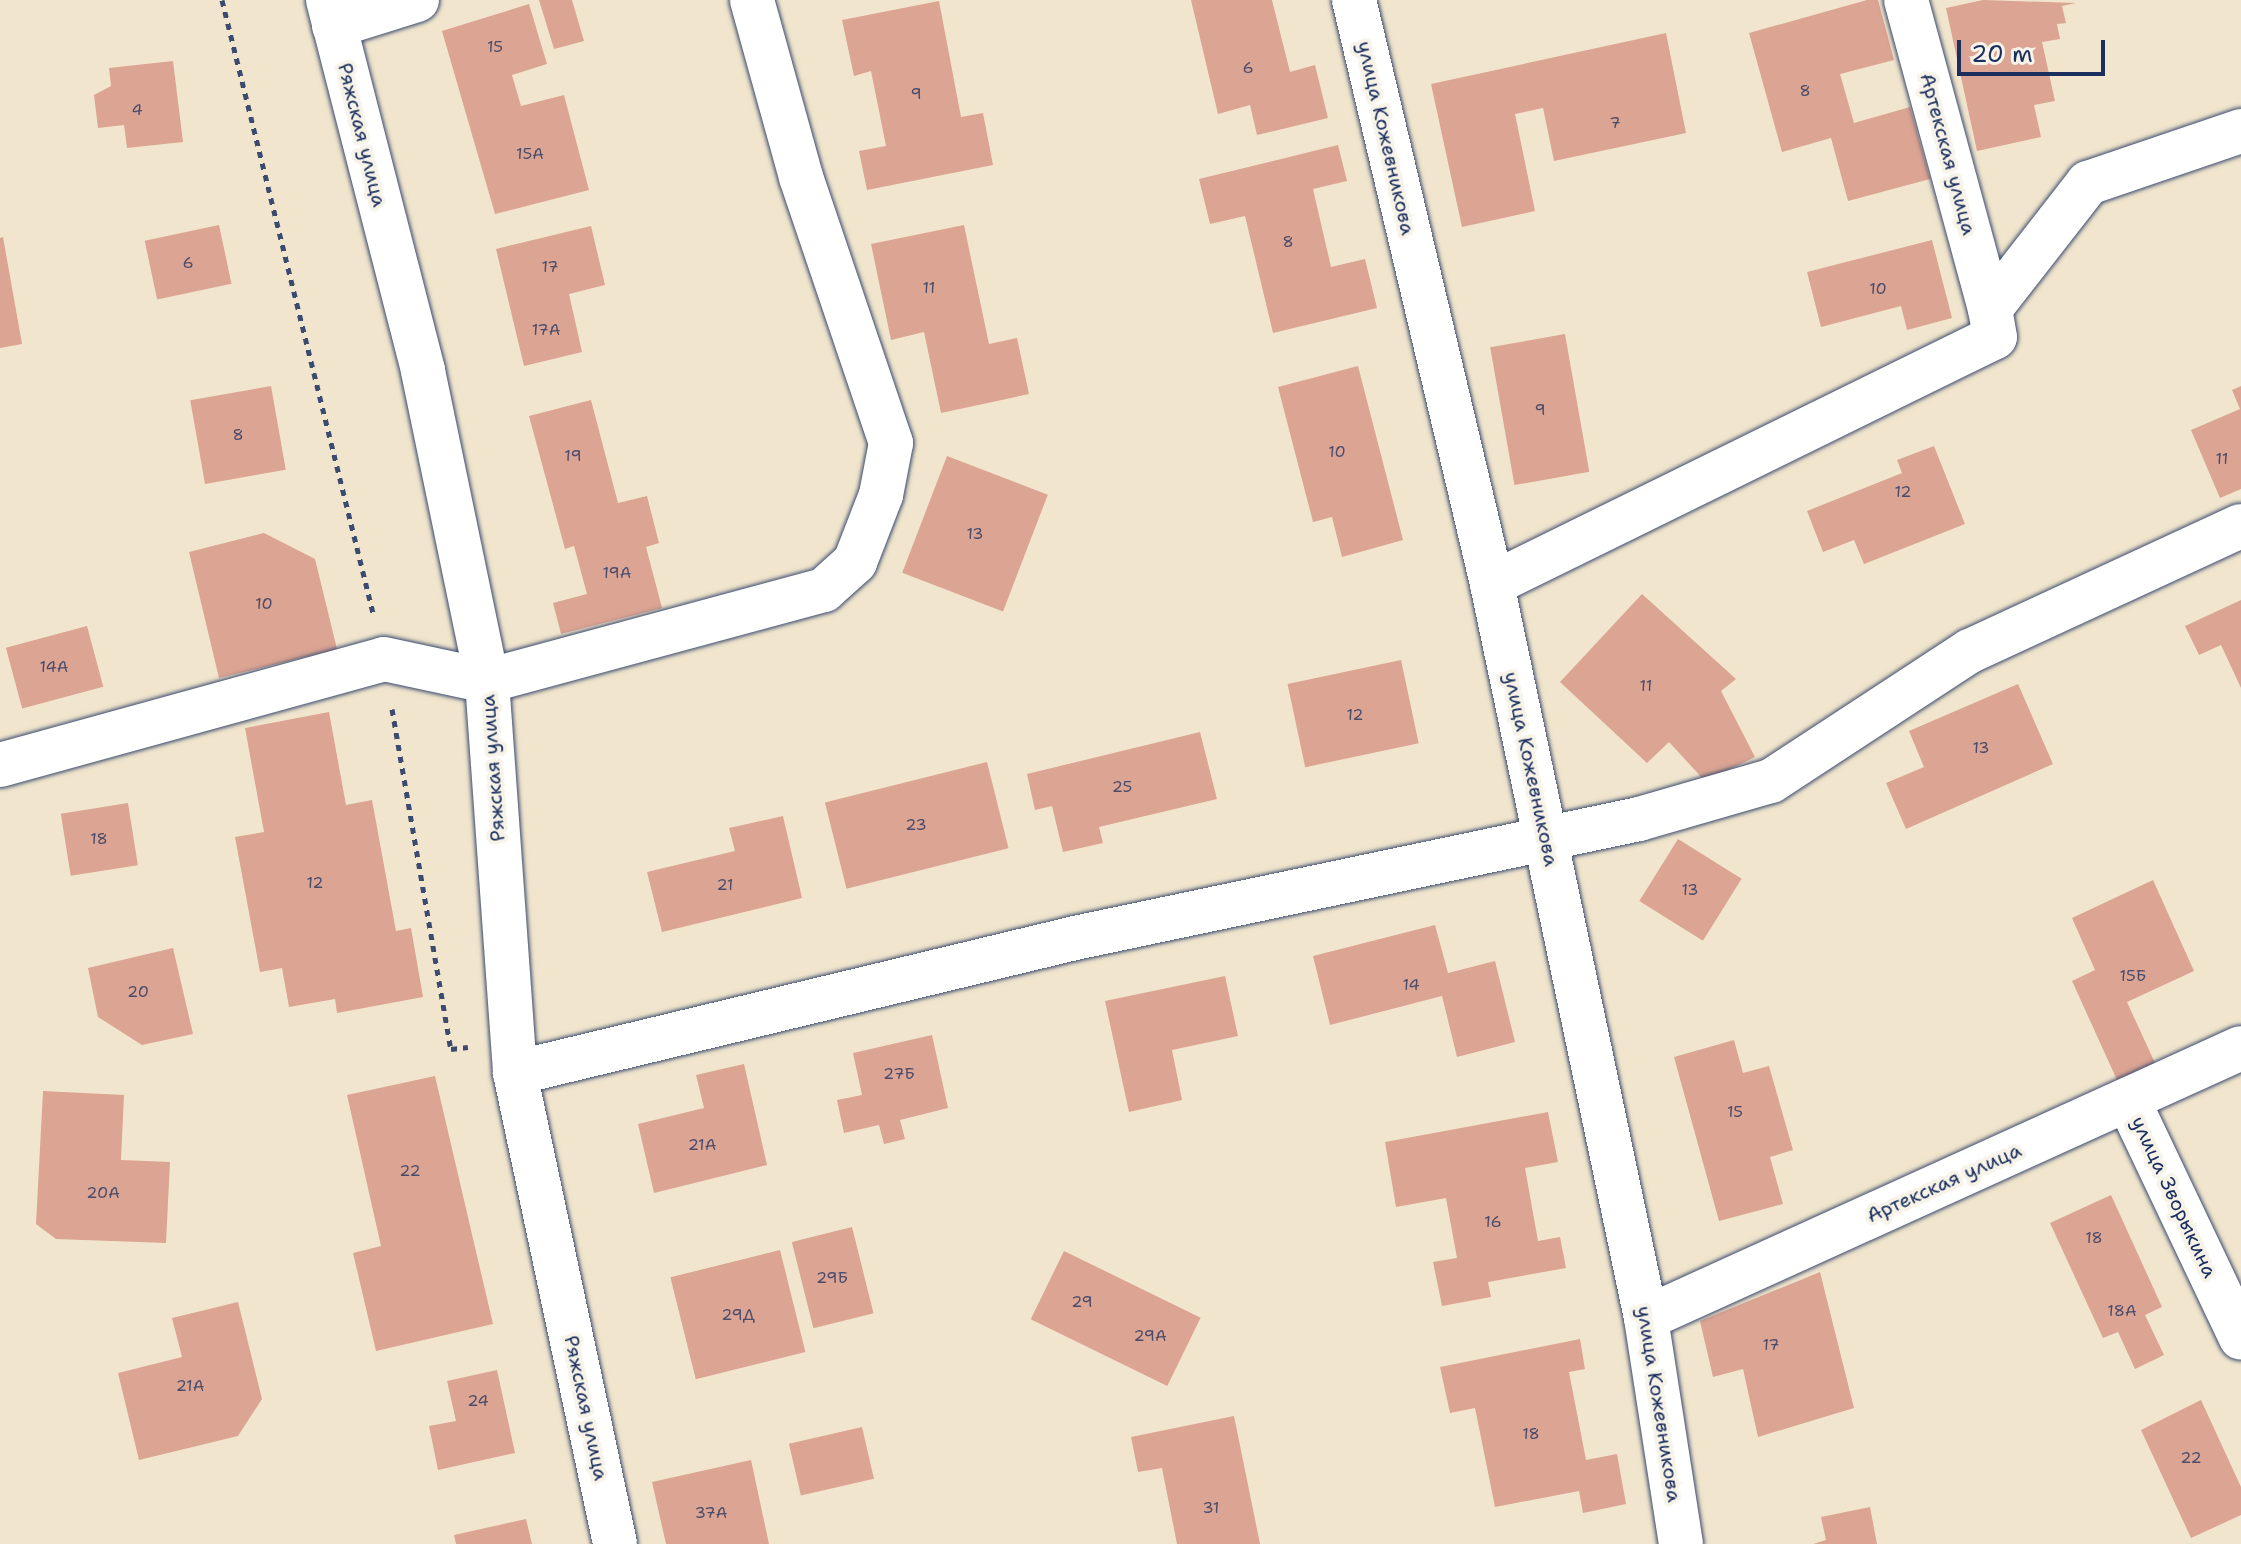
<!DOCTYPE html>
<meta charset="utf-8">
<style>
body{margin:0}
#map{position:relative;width:2241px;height:1544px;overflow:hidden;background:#f1e6cd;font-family:"Shantell Sans",sans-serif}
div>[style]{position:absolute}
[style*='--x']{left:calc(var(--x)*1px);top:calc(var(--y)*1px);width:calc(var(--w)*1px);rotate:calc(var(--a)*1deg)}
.building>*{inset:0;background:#dca492;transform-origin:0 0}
.path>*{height:5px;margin-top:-2.5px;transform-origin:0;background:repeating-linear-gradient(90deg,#3b4a6f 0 6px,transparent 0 12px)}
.roads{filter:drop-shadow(0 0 2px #3b4a6f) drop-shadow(0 0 2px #3b4a6f)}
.minor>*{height:44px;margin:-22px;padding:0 22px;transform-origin:22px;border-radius:22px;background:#fff}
span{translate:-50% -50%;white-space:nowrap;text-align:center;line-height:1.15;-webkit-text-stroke:8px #f7f3e8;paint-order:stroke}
.number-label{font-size:16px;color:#4b4c6b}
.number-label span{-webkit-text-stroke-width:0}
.street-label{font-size:20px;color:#1b2f5e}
.scale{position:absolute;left:1957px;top:40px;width:148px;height:36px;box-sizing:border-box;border:4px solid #1b2f5e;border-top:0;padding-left:10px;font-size:24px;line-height:28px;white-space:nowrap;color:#1b2f5e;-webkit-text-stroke:6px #f7f3e8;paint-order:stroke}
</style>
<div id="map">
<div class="building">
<div style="clip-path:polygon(539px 0,572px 0,584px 41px,554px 49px)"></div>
<div style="clip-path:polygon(1191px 0,1272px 0,1290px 72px,1315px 65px,1328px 118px,1257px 135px,1250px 105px,1218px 114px)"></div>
<div style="clip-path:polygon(1867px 0,1878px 0,1894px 60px,1840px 74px,1854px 123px,1910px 107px,1930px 179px,1848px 201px,1831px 138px,1782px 152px,1749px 33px)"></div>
<div style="clip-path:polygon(1983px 0,2076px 3px,2062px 6px,2066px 23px,2057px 24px,2060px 39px,2042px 42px,2055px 101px,2034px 105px,2041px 137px,1977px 151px,1946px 8px)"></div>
<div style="clip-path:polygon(939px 1px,961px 117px,983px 113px,993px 165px,867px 190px,859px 151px,886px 146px,871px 71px,854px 76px,842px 20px)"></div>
<div style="clip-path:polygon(529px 4px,547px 64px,512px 75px,521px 106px,564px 95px,589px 190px,495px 214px,442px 31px)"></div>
<div style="clip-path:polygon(1666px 33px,1686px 133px,1554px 161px,1543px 108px,1515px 114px,1535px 211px,1462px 227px,1431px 84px)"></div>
<div style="clip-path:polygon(173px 61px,183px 142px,127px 148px,124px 125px,98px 128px,94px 95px,111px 86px,109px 68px)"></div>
<div style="clip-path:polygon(1338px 145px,1347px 181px,1313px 189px,1331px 267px,1365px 259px,1377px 308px,1273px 333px,1245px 216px,1210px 224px,1199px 179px)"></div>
<div style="left:219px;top:225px;width:60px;height:76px;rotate:78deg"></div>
<div style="clip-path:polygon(964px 225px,989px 344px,1017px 338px,1029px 394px,941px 413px,924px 332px,891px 340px,871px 244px)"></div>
<div style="clip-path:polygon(591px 226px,605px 285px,569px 294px,582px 352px,524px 366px,496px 249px)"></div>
<div style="clip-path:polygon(3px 237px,22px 344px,0 348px,0 238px)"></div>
<div style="clip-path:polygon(1932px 240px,1952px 318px,1907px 330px,1901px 306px,1821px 327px,1807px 272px)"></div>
<div style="left:1565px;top:334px;width:140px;height:76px;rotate:80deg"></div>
<div style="clip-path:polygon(1358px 366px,1403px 540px,1342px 557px,1332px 517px,1313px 522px,1278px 387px)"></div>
<div style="left:271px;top:386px;width:85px;height:82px;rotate:80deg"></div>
<div style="clip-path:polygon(2241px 386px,2241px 489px,2220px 498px,2191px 430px,2240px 409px,2232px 390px)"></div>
<div style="clip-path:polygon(591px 400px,618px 503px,647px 496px,659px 543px,646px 547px,662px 608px,561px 634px,553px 603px,587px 594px,574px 546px,565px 549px,529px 416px)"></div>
<div style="clip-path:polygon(1934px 446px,1965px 524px,1864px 564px,1854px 540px,1823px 552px,1807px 511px,1902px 473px,1897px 460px)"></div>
<div style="left:947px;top:456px;width:108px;height:125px;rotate:21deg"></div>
<div style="clip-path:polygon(264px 533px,315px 559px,337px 649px,219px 678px,189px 552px)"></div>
<div style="clip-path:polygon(1642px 594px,1736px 679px,1721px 691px,1755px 757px,1705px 781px,1669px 742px,1647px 763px,1560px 682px)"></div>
<div style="clip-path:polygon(2241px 600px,2241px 688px,2221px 645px,2199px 655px,2185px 626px)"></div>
<div style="left:87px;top:626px;width:63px;height:84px;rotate:75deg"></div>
<div style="left:1401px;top:660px;width:85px;height:116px;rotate:78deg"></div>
<div style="clip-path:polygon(2018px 684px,2053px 764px,1906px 829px,1886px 783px,1924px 767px,1909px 731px)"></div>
<div style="clip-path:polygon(329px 712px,346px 805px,372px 800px,396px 931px,411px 928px,423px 997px,337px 1013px,335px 999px,289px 1007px,282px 968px,260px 972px,235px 837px,264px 832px,245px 728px)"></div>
<div style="clip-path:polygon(1200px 732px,1217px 799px,1099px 827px,1103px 843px,1063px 852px,1052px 806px,1035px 810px,1027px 774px)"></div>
<div style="left:987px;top:762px;width:89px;height:167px;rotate:76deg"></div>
<div style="left:128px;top:803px;width:63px;height:68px;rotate:81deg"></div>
<div style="clip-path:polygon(783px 816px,802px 898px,662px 932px,647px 872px,735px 851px,729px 828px)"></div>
<div style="left:1678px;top:839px;width:75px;height:73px;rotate:32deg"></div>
<div style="clip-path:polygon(2153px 880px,2194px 971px,2127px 1002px,2155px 1063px,2117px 1080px,2072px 981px,2095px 970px,2072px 918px)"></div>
<div style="clip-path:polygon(1435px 925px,1448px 973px,1495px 961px,1515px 1042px,1457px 1057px,1442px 996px,1330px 1025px,1313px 956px)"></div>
<div style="clip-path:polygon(173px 948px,193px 1034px,142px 1045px,98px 1017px,88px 968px)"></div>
<div style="clip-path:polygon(1225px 976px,1238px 1036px,1172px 1050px,1182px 1100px,1129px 1112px,1105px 1001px)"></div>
<div style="clip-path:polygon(932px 1035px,948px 1108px,900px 1120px,905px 1139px,884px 1144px,879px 1125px,844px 1133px,837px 1100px,862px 1095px,853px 1053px)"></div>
<div style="clip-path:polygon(1734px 1040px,1743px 1073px,1769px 1066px,1793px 1150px,1770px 1157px,1783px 1204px,1719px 1221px,1674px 1057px)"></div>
<div style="clip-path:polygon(744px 1064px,767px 1165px,654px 1193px,638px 1124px,704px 1108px,696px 1075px)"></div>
<div style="clip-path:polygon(435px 1076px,493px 1324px,376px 1351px,353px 1253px,381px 1246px,347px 1095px)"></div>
<div style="clip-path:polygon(43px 1091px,124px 1095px,121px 1160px,170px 1162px,166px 1243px,56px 1239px,36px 1224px)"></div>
<div style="clip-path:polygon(1548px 1112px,1558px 1162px,1525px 1168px,1538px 1241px,1560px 1237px,1566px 1268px,1488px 1282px,1491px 1297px,1442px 1306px,1433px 1262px,1457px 1258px,1446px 1198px,1396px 1207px,1385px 1142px)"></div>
<div style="clip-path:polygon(2111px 1195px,2162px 1307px,2145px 1315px,2164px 1355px,2135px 1369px,2118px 1332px,2103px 1338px,2050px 1223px)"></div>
<div style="left:852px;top:1227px;width:89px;height:62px;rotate:76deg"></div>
<div style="left:780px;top:1250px;width:105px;height:113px;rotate:76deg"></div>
<div style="left:1064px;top:1251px;width:152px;height:76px;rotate:26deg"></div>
<div style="clip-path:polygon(1820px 1272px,1854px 1408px,1758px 1437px,1743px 1369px,1713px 1377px,1700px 1321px)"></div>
<div style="clip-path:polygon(238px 1302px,262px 1399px,238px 1436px,139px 1460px,118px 1373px,182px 1357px,172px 1318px)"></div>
<div style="clip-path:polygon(1580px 1339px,1585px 1369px,1569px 1372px,1586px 1460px,1617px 1454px,1626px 1504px,1583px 1513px,1579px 1491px,1495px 1507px,1475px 1408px,1450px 1413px,1440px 1367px)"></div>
<div style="clip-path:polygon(497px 1370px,515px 1453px,438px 1470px,429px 1426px,456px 1421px,447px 1381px)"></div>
<div style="clip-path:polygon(2201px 1400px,2241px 1487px,2241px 1515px,2191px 1538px,2141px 1430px)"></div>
<div style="clip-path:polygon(1234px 1416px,1260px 1544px,1177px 1544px,1162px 1468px,1138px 1472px,1131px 1437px)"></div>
<div style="left:862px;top:1427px;width:53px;height:75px;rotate:77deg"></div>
<div style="clip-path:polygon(751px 1460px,769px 1544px,666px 1544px,652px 1482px)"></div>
<div style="clip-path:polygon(1870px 1507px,1877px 1544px,1813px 1544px,1826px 1540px,1821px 1517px)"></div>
<div style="clip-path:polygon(526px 1519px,532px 1544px,456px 1544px,454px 1535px)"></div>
</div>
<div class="path">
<div style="--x:222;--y:0;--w:631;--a:76.16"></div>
<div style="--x:392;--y:709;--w:345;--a:80.2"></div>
<div style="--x:451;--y:1049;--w:17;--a:-7"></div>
</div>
<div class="roads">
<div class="minor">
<div style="--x:328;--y:0;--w:383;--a:75.6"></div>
<div style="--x:423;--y:371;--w:317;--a:78.3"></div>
<div style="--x:487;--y:681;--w:393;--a:85.9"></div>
<div style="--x:515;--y:1073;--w:481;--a:78"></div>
<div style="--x:1354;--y:0;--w:600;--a:76.7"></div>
<div style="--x:1492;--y:584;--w:750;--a:78.15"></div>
<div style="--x:1646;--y:1318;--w:229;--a:81.2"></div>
<div style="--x:1906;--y:0;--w:320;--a:74.8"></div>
<div style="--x:334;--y:26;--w:87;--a:-17.4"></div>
<div style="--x:1492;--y:584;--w:560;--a:-26.15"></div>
<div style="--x:1995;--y:337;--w:28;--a:-100"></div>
<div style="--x:1990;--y:309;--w:160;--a:-52.1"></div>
<div style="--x:2088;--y:183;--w:162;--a:-18.8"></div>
<div style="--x:0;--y:765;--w:398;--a:-15.4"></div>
<div style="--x:384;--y:659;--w:105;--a:12.1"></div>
<div style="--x:487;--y:681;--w:349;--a:-15.1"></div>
<div style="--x:824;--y:590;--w:42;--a:-42.1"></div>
<div style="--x:855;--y:562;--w:72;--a:-68.8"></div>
<div style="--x:881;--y:495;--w:53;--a:-79.1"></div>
<div style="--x:891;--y:443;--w:281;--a:-108.7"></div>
<div style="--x:801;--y:177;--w:184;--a:-105.5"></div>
<div style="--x:515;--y:1073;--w:576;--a:-13.55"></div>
<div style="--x:1075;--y:938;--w:576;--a:-11.91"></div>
<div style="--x:1639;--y:819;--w:137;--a:-16.1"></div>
<div style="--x:1771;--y:781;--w:238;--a:-33.2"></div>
<div style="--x:1970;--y:651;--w:298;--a:-24.8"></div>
<div style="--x:2128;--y:1100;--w:263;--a:64.6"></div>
<div style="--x:1646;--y:1318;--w:653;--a:-24.41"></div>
</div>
</div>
<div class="number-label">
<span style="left:495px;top:47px">15</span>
<span style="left:1248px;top:68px">6</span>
<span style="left:1805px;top:91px">8</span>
<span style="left:916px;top:94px">9</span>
<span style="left:137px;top:110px">4</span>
<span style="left:1615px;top:123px">7</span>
<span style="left:530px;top:154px">15А</span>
<span style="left:1288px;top:242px">8</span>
<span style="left:188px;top:263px">6</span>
<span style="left:550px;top:267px">17</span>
<span style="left:929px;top:288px">11</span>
<span style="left:1878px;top:289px">10</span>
<span style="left:546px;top:330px">17А</span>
<span style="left:1540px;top:410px">9</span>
<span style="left:238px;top:435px">8</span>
<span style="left:1337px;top:452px">10</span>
<span style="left:573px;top:456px">19</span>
<span style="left:2222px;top:459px">11</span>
<span style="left:1903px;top:492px">12</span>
<span style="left:975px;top:534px">13</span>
<span style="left:617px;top:573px">19А</span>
<span style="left:264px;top:604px">10</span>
<span style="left:54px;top:667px">14А</span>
<span style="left:1646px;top:686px">11</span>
<span style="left:1355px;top:715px">12</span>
<span style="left:1981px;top:748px">13</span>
<span style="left:1122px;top:787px">25</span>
<span style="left:916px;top:825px">23</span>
<span style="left:99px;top:839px">18</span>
<span style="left:315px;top:883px">12</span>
<span style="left:725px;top:885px">21</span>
<span style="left:1690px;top:890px">13</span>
<span style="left:2133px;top:976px">15Б</span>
<span style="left:1411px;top:985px">14</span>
<span style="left:138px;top:992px">20</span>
<span style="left:899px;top:1074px">27Б</span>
<span style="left:1735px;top:1112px">15</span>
<span style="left:702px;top:1145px">21А</span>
<span style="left:410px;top:1171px">22</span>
<span style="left:103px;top:1193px">20А</span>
<span style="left:1493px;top:1222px">16</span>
<span style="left:2094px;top:1238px">18</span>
<span style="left:832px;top:1278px">29Б</span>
<span style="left:1082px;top:1302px">29</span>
<span style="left:2122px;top:1311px">18А</span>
<span style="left:738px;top:1315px">29Д</span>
<span style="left:1150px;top:1336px">29А</span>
<span style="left:1771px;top:1345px">17</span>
<span style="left:190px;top:1386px">21А</span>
<span style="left:478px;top:1401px">24</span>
<span style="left:1531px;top:1434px">18</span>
<span style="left:2191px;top:1458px">22</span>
<span style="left:1211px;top:1508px">31</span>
<span style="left:711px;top:1513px">37А</span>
</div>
<div class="street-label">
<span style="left:362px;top:135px;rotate:76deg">Ряжская улица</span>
<span style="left:1386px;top:138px;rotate:77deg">улица Кожевникова</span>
<span style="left:1948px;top:154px;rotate:75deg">Артекская улица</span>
<span style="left:493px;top:768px;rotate:-94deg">Ряжская улица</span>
<span style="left:1531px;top:769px;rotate:78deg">улица Кожевникова</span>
<span style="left:1944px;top:1183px;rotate:-24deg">Артекская улица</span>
<span style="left:2174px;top:1197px;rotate:65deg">улица Зворыкина</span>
<span style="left:1659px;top:1404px;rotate:81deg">улица Кожевникова</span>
<span style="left:586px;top:1408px;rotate:78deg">Ряжская улица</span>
</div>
<div class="scale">20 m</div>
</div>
